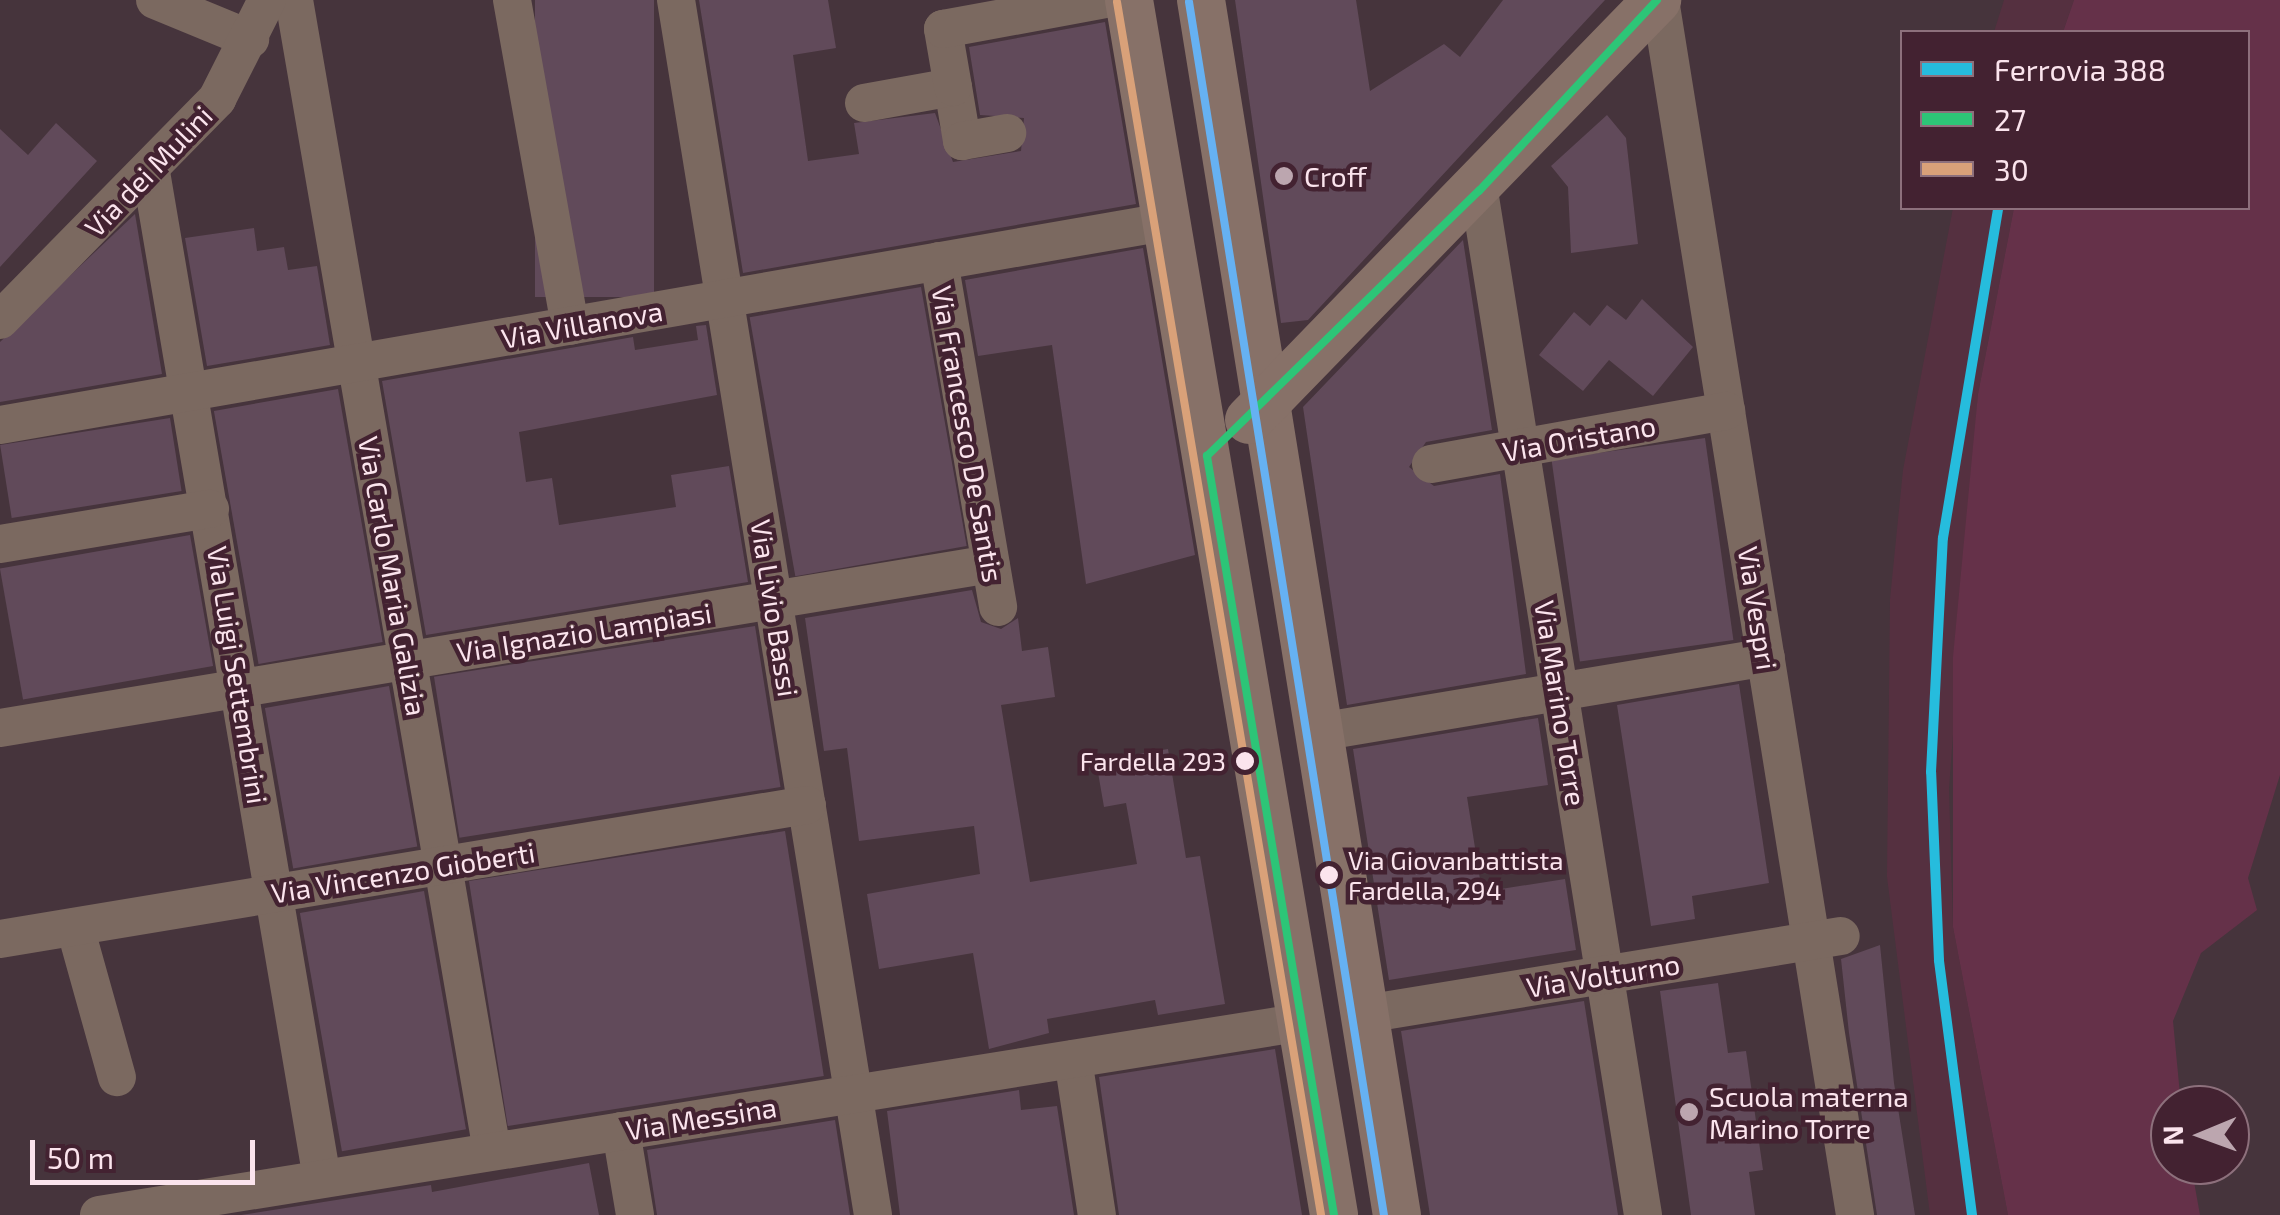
<!DOCTYPE html>
<style>
body{margin:0}
#map{position:relative;width:2280px;height:1215px;overflow:hidden;background:#46343c;font-family:"Exo 2",sans-serif}
div>[style]{position:absolute}
[style*='--x']{left:calc(var(--x)*1px);top:calc(var(--y)*1px);width:calc(var(--w)*1px);rotate:calc(var(--a)*1deg)}
.built>*{inset:0;background:#553040}
.green>*{inset:0;background:#653149}
.building>*{inset:0;background:#614a5a;transform-origin:0 0}
.minor>*{height:38px;margin:-19px;padding:0 19px;transform-origin:19px;border-radius:19px;background:#7b6960}
.major>*{height:48px;margin:-24px;padding:0 24px;transform-origin:24px;border-radius:24px;background:#877168}
.bus-1>*{height:8px;margin:-4px;padding:0 4px;transform-origin:4px;border-radius:4px;background:#2dc577}
.bus-2>*{height:8px;margin:-4px;padding:0 4px;transform-origin:4px;border-radius:4px;background:#d9a179}
.bus-3>*{height:8px;margin:-4px;padding:0 4px;transform-origin:4px;border-radius:4px;background:#66b1f2}
.rail-1>*{height:10px;margin:-5px;padding:0 5px;transform-origin:5px;border-radius:5px;background:#26bcdd}
.dots>*{width:28px;height:28px;translate:-50% -50%;box-sizing:border-box;border:5px solid #432231;border-radius:50%}
span{translate:-50% -50%;white-space:nowrap;text-align:center;line-height:1.15;-webkit-text-stroke:9px #432231;paint-order:stroke}
.bus-label{font-size:26px;color:#fbe4ed}
.right{translate:-100% -50%;text-align:right}
.left{translate:0 -50%;text-align:left}
.street-label{font-size:28px;color:#fbe4ed}
.poi-label{font-size:28px;color:#fbe4ed}
.legend{position:absolute;left:1900px;top:30px;width:350px;height:180px;box-sizing:border-box;background:#432231;border:2px solid #8d707c;margin:0;padding:12px 18px;list-style:none;font-size:30px;color:#fbe4ed}
.legend li{display:flex;align-items:center;gap:20px;height:50px}
.legend b{width:50px;border:2px solid #8d707c}
.north{position:absolute;left:2150px;top:1085px;width:100px;height:100px;box-sizing:border-box;background:#432231;border:2px solid #8d707c;border-radius:50%;rotate:269deg;font-size:28px;font-weight:700;line-height:40px;text-align:center;color:#fbe4ed}
.north::after{content:'';display:block;margin:auto;width:35px;height:45px;background:#bca6af;clip-path:polygon(50% 0,100% 100%,50% 72%,0 100%)}
.scale{position:absolute;left:30px;top:1140px;width:225px;height:45px;box-sizing:border-box;border:5px solid #fbe4ed;border-top:0;padding-left:12px;font-size:30px;line-height:35px;white-space:nowrap;color:#fbe4ed;-webkit-text-stroke:8px #432231;paint-order:stroke}
</style>
<div id="map">
<div class="built">
<div style="clip-path:polygon(2004px 0,2074px 0,2063px 32px,1994px 32px)"></div>
<div style="clip-path:polygon(1953px 208px,2014px 208px,1978px 394px,1949px 789px,1953px 927px,2008px 1215px,1930px 1215px,1887px 877px,1890px 599px,1903px 470px)"></div>
</div>
<div class="green">
<div style="clip-path:polygon(2074px 0,2280px 0,2280px 775px,2248px 878px,2257px 910px,2201px 953px,2173px 1021px,2181px 1105px,2170px 1105px,2170px 1165px,2191px 1165px,2200px 1215px,2008px 1215px,1953px 927px,1953px 657px,1978px 394px,2014px 208px,2248px 208px,2248px 32px,2063px 32px)"></div>
</div>
<div class="building">
<div style="left:535px;top:0;width:119px;height:297px"></div>
<div style="clip-path:polygon(699px 0,828px 0,836px 48px,793px 55px,808px 161px,859px 154px,854px 123px,935px 113px,953px 162px,1021px 151px,1024px 118px,980px 115px,969px 47px,1105px 22px,1136px 204px,743px 273px)"></div>
<div style="clip-path:polygon(1235px 0,1356px 0,1370px 91px,1444px 44px,1460px 57px,1503px 0,1605px 0,1308px 320px,1281px 323px)"></div>
<div style="clip-path:polygon(1607px 115px,1626px 138px,1638px 244px,1571px 253px,1568px 187px,1551px 166px)"></div>
<div style="clip-path:polygon(56px 123px,97px 161px,0 267px,0 129px,28px 155px)"></div>
<div style="clip-path:polygon(135px 214px,162px 374px,0 402px,0 342px)"></div>
<div style="clip-path:polygon(254px 228px,257px 251px,284px 247px,288px 270px,317px 266px,330px 345px,207px 366px,185px 238px)"></div>
<div style="clip-path:polygon(1463px 240px,1492px 430px,1426px 442px,1409px 467px,1434px 486px,1500px 474px,1526px 674px,1347px 705px,1303px 407px)"></div>
<div style="clip-path:polygon(1143px 248px,1195px 555px,1086px 584px,1052px 345px,978px 356px,965px 280px)"></div>
<div style="left:921px;top:287px;width:263px;height:174px;rotate:80deg"></div>
<div style="clip-path:polygon(1642px 299px,1693px 347px,1653px 396px,1609px 360px,1583px 391px,1539px 355px,1574px 312px,1590px 326px,1607px 305px,1626px 320px)"></div>
<div style="clip-path:polygon(706px 325px,717px 395px,519px 432px,526px 482px,552px 478px,559px 525px,676px 507px,671px 475px,729px 466px,748px 582px,426px 635px,382px 381px,633px 337px,635px 350px,698px 340px,696px 326px)"></div>
<div style="left:338px;top:389px;width:257px;height:126px;rotate:80deg"></div>
<div style="left:170px;top:418px;width:74px;height:172px;rotate:81deg"></div>
<div style="left:1705px;top:438px;width:204px;height:155px;rotate:82deg"></div>
<div style="left:190px;top:535px;width:133px;height:193px;rotate:80deg"></div>
<div style="clip-path:polygon(972px 590px,981px 622px,1001px 629px,1018px 618px,1022px 651px,1048px 647px,1055px 697px,1001px 705px,1030px 882px,1137px 864px,1126px 803px,1104px 807px,1096px 761px,1168px 749px,1186px 858px,1200px 856px,1225px 1004px,1158px 1015px,1155px 1000px,1047px 1019px,1049px 1033px,989px 1049px,973px 953px,879px 969px,867px 894px,980px 874px,974px 826px,859px 841px,847px 748px,824px 751px,805px 618px)"></div>
<div style="left:755px;top:626px;width:163px;height:325px;rotate:81deg"></div>
<div style="clip-path:polygon(1739px 684px,1769px 883px,1692px 896px,1695px 919px,1651px 926px,1617px 705px)"></div>
<div style="left:389px;top:686px;width:163px;height:126px;rotate:80deg"></div>
<div style="clip-path:polygon(1538px 718px,1548px 785px,1467px 797px,1482px 892px,1565px 879px,1576px 950px,1389px 980px,1353px 749px)"></div>
<div style="left:785px;top:831px;width:248px;height:320px;rotate:81deg"></div>
<div style="left:424px;top:891px;width:242px;height:126px;rotate:80deg"></div>
<div style="clip-path:polygon(1880px 945px,1894px 1083px,1915px 1215px,1877px 1215px,1849px 1033px,1841px 959px)"></div>
<div style="clip-path:polygon(1718px 983px,1728px 1053px,1746px 1051px,1763px 1170px,1749px 1172px,1755px 1215px,1691px 1215px,1660px 991px)"></div>
<div style="clip-path:polygon(1584px 1001px,1618px 1215px,1430px 1215px,1401px 1031px)"></div>
<div style="clip-path:polygon(1275px 1049px,1302px 1215px,1119px 1215px,1099px 1077px)"></div>
<div style="clip-path:polygon(1019px 1090px,1021px 1110px,1057px 1106px,1074px 1215px,900px 1215px,887px 1111px)"></div>
<div style="clip-path:polygon(835px 1120px,850px 1215px,657px 1215px,647px 1150px)"></div>
<div style="clip-path:polygon(589px 1163px,599px 1215px,241px 1215px,431px 1185px,432px 1192px)"></div>
</div>
<div class="minor">
<div style="--x:155;--y:0;--w:103;--a:22.3"></div>
<div style="--x:294;--y:0;--w:1168;--a:80.24"></div>
<div style="--x:512;--y:0;--w:331;--a:79.9"></div>
<div style="--x:676;--y:0;--w:1231;--a:80.79"></div>
<div style="--x:1660;--y:0;--w:1231;--a:80.88"></div>
<div style="--x:953;--y:87;--w:55;--a:80.5"></div>
<div style="--x:962;--y:141;--w:46;--a:-10.1"></div>
<div style="--x:864;--y:103;--w:90;--a:-10.2"></div>
<div style="--x:953;--y:87;--w:59;--a:-99.8"></div>
<div style="--x:943;--y:29;--w:161;--a:-10.4"></div>
<div style="--x:151;--y:172;--w:1021;--a:80.36"></div>
<div style="--x:1479;--y:191;--w:1037;--a:80.9"></div>
<div style="--x:939;--y:261;--w:351;--a:80.3"></div>
<div style="--x:0;--y:320;--w:310;--a:-45.5"></div>
<div style="--x:217;--y:99;--w:111;--a:-63.2"></div>
<div style="--x:0;--y:425;--w:1182;--a:-9.89"></div>
<div style="--x:1431;--y:464;--w:300;--a:-10.2"></div>
<div style="--x:0;--y:544;--w:213;--a:-9.5"></div>
<div style="--x:0;--y:728;--w:1004;--a:-9.4"></div>
<div style="--x:1319;--y:732;--w:453;--a:-9.5"></div>
<div style="--x:75;--y:927;--w:156;--a:74.4"></div>
<div style="--x:0;--y:939;--w:818;--a:-9.43"></div>
<div style="--x:1365;--y:1014;--w:482;--a:-9.3"></div>
<div style="--x:1073;--y:1059;--w:158;--a:81.3"></div>
<div style="--x:621;--y:1131;--w:85;--a:80.5"></div>
<div style="--x:99;--y:1215;--w:1218;--a:-9.11"></div>
</div>
<div class="major">
<div style="--x:1129;--y:0;--w:1232;--a:80.42"></div>
<div style="--x:1201;--y:0;--w:1231;--a:80.84"></div>
<div style="--x:1249;--y:420;--w:586;--a:-45.83"></div>
</div>
<div class="bus-1">
<div style="--x:1334;--y:1215;--w:770;--a:-99.5"></div>
<div style="--x:1207;--y:456;--w:380;--a:-44.3"></div>
<div style="--x:1479;--y:191;--w:261;--a:-47"></div>
</div>
<div class="bus-2">
<div style="--x:1117;--y:2;--w:1230;--a:80.45"></div>
</div>
<div class="bus-3">
<div style="--x:1189;--y:2;--w:1229;--a:80.87"></div>
</div>
<div class="rail-1">
<div style="--x:1972;--y:1215;--w:257;--a:-97.4"></div>
<div style="--x:1939;--y:960;--w:188;--a:-92.4"></div>
<div style="--x:1931;--y:772;--w:234;--a:-87.1"></div>
<div style="--x:1943;--y:538;--w:335;--a:-80.5"></div>
</div>
<div class="dots">
<div style="left:1284px;top:176px;background:#bca6af"></div>
<div style="left:1245px;top:761px;background:#fbe4ed"></div>
<div style="left:1329px;top:875px;background:#fbe4ed"></div>
<div style="left:1689px;top:1112px;background:#bca6af"></div>
</div>
<div class="bus-label">
<span class="right" style="left:1226px;top:761px">Fardella 293</span>
<span class="left" style="left:1348px;top:875px">Via Giovanbattista<br>Fardella, 294</span>
</div>
<div class="street-label">
<span style="left:148px;top:171px;rotate:-46deg">Via dei Mulini</span>
<span style="left:582px;top:324px;rotate:-10deg">Via Villanova</span>
<span style="left:968px;top:434px;rotate:80deg">Via Francesco De Santis</span>
<span style="left:1579px;top:438px;rotate:-10deg">Via Oristano</span>
<span style="left:393px;top:576px;rotate:80deg">Via Carlo Maria Galizia</span>
<span style="left:775px;top:608px;rotate:81deg">Via Livio Bassi</span>
<span style="left:1758px;top:608px;rotate:81deg">Via Vespri</span>
<span style="left:584px;top:632px;rotate:-9deg">Via Ignazio Lampiasi</span>
<span style="left:238px;top:675px;rotate:81deg">Via Luigi Settembrini</span>
<span style="left:1561px;top:703px;rotate:81deg">Via Marino Torre</span>
<span style="left:403px;top:872px;rotate:-9deg">Via Vincenzo Gioberti</span>
<span style="left:1603px;top:975px;rotate:-9deg">Via Volturno</span>
<span style="left:701px;top:1118px;rotate:-9deg">Via Messina</span>
</div>
<div class="poi-label">
<span class="left" style="left:1304px;top:176px">Croff</span>
<span class="left" style="left:1709px;top:1112px">Scuola materna<br>Marino Torre</span>
</div>
<ul class="legend">
<li><b style="height:12px;background:#26bcdd"></b>Ferrovia 388</li>
<li><b style="height:12px;background:#2dc577"></b>27</li>
<li><b style="height:12px;background:#d9a179"></b>30</li>
</ul>
<div class="north">N</div>
<div class="scale">50 m</div>
</div>
